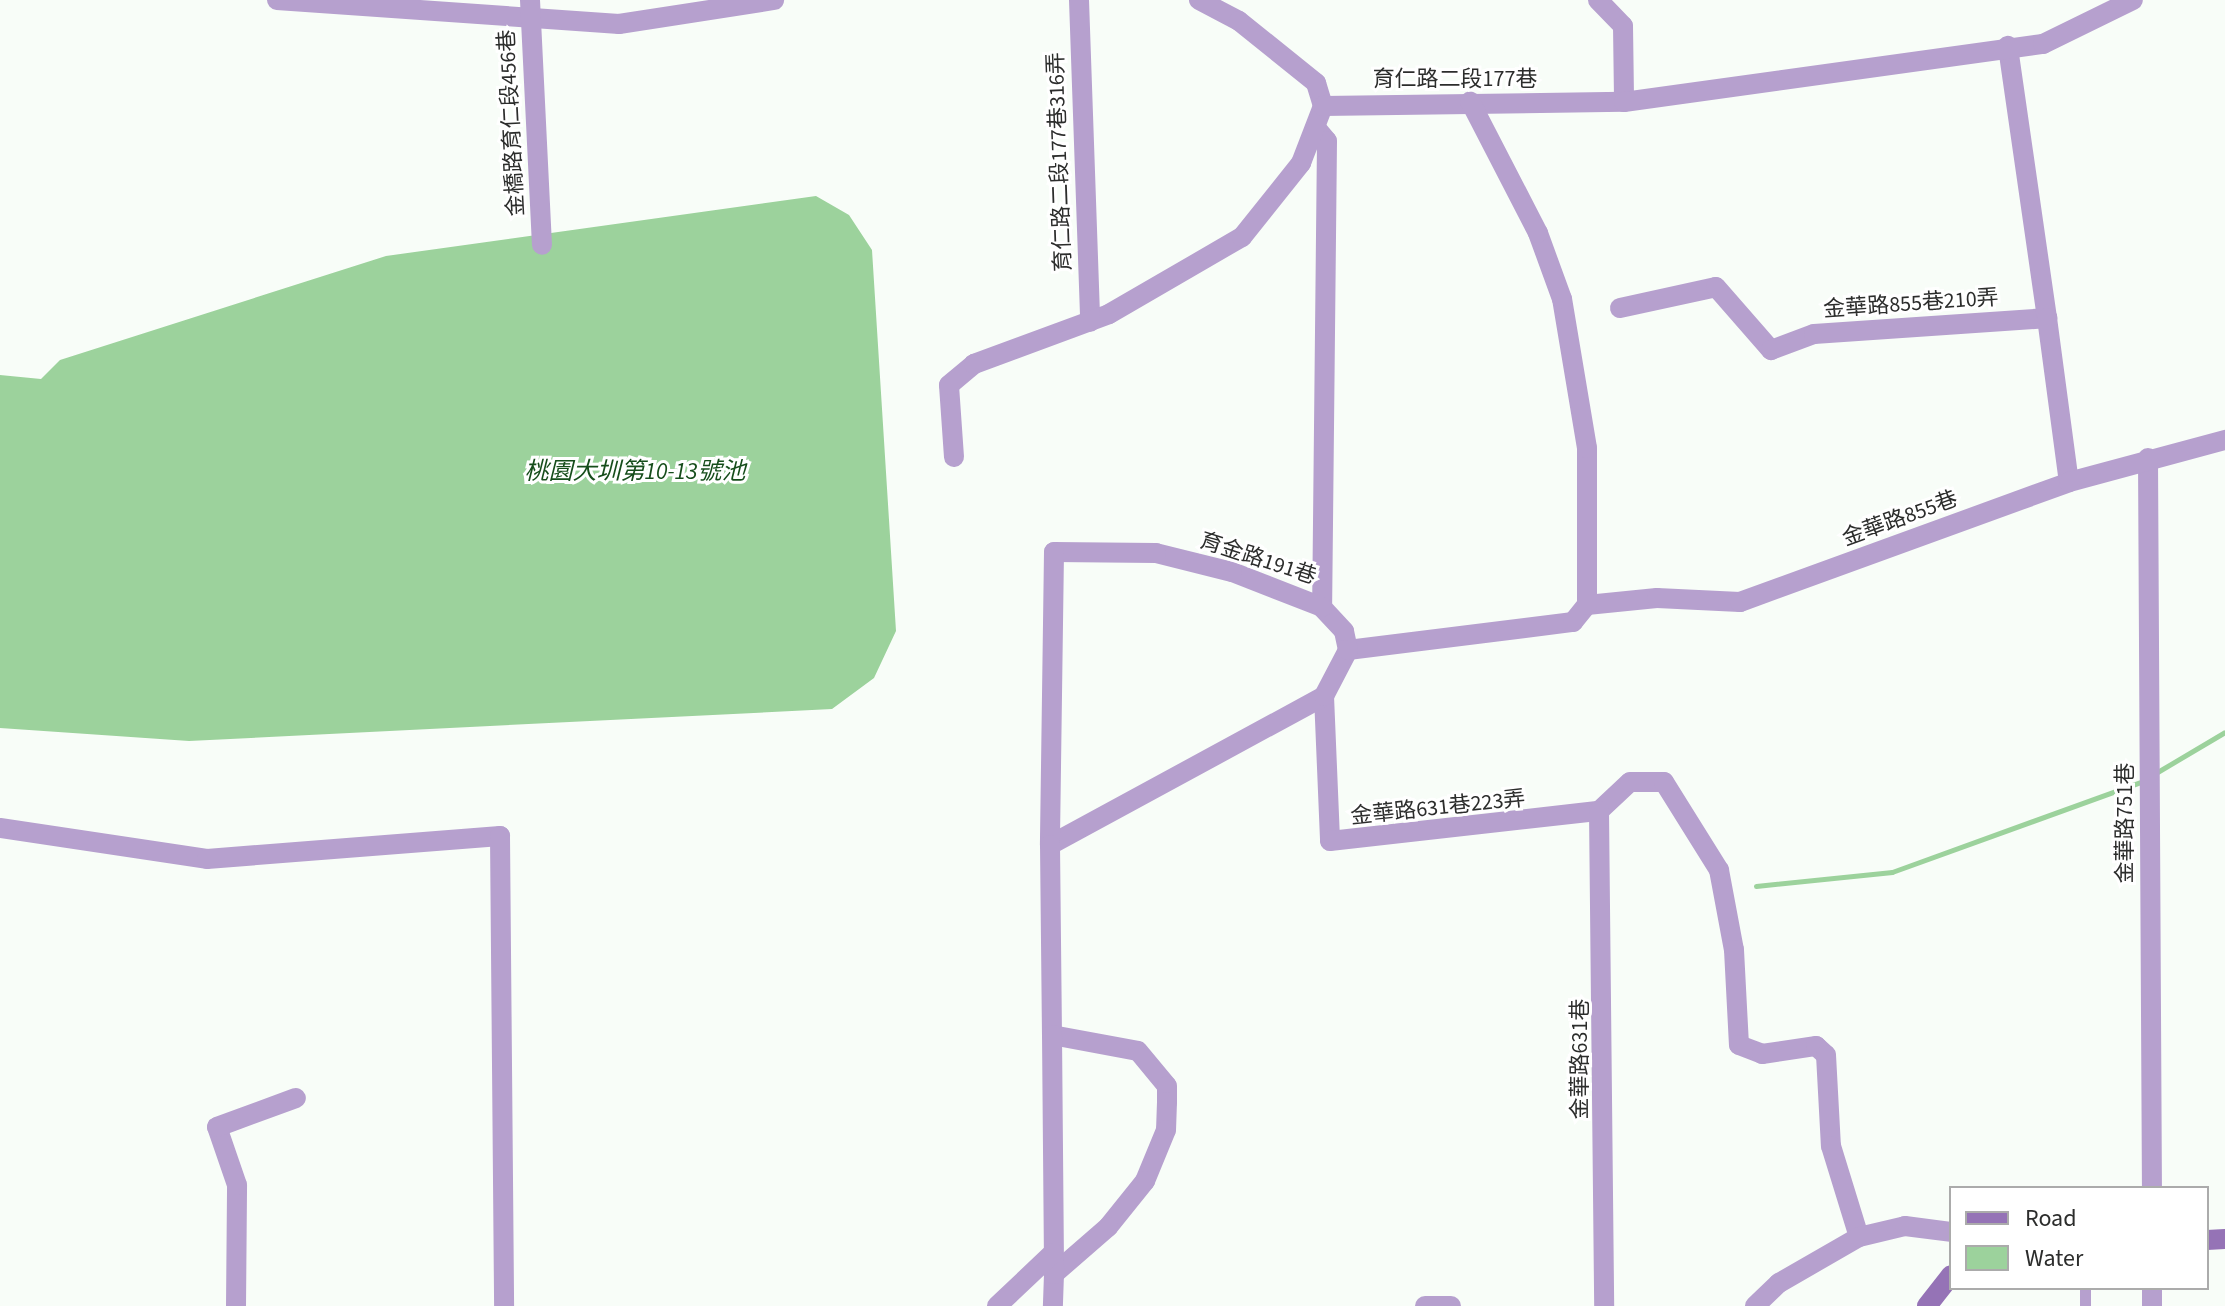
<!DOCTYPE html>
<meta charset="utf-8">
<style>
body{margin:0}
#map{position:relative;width:2225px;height:1306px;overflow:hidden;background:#f8fdf8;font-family:"Source Sans 3","Noto Sans TC",sans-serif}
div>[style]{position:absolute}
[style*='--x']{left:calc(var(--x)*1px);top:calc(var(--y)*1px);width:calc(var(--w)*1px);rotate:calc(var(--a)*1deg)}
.water>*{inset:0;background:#9cd29c}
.stream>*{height:5px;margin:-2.5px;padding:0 2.5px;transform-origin:2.5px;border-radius:2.5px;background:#9cd29c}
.lane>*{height:11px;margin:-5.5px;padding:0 5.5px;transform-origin:5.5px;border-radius:5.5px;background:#b6a0ce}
.street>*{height:20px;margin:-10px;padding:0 10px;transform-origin:10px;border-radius:10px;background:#b6a0ce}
.secondary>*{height:20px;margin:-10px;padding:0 10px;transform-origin:10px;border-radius:10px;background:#9573b6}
span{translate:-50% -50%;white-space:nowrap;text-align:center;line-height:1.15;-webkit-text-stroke:6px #fff;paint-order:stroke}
.street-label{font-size:22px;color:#2c2d2c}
.water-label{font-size:24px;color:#164d1b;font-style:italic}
.legend{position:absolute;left:1949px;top:1186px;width:260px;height:104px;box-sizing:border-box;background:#fff;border:2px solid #ababab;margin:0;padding:10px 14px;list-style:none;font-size:24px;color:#2c2d2c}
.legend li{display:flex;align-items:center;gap:16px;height:40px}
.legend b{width:40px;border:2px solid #ababab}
</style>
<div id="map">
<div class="water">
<div style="clip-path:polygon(816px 196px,849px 215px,872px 250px,896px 631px,874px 678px,832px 709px,189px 741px,0 728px,0 375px,41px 379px,60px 360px,386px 256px)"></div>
</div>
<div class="stream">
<div style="--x:2154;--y:774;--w:82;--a:-30.6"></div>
<div style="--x:1756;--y:886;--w:137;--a:-5.9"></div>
<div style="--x:1892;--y:872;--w:270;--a:-19.9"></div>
</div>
<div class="lane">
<div style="--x:2085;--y:1288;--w:18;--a:90"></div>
</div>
<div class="street">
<div style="--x:277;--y:0;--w:343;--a:4"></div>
<div style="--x:619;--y:24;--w:157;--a:-8.8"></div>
<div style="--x:530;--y:0;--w:245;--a:87.2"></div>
<div style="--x:1079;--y:0;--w:322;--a:88"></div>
<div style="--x:1199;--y:0;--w:45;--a:27.7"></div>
<div style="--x:1239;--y:21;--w:99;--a:38.8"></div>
<div style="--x:1316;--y:83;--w:24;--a:73"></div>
<div style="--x:1598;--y:0;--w:36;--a:46"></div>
<div style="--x:1623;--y:26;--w:76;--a:89.2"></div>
<div style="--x:1316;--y:128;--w:17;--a:50"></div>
<div style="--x:1327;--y:141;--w:466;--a:90.6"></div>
<div style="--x:1620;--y:308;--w:98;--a:-12.3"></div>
<div style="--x:1716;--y:287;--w:84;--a:48.9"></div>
<div style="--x:1771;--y:350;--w:46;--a:-20.4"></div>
<div style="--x:1814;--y:334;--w:234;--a:-3.9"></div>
<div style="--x:2047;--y:318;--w:275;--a:-98.2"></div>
<div style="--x:2047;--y:318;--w:165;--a:82.4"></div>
<div style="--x:954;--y:457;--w:72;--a:-94"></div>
<div style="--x:949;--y:385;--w:33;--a:-40"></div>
<div style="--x:974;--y:364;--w:144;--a:-20.3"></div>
<div style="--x:1109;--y:314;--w:154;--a:-30.1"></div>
<div style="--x:1242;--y:237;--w:95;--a:-51.4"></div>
<div style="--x:1301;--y:163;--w:61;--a:-68.9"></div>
<div style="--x:1323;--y:106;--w:301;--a:-0.8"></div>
<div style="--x:1624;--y:102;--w:423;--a:-7.9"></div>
<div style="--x:2043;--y:44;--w:100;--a:-26.1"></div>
<div style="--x:2148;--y:458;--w:730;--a:89.69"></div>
<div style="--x:1587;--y:605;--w:70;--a:-5.7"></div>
<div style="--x:1657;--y:598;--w:83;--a:2.8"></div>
<div style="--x:1740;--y:602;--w:350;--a:-20"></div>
<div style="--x:2069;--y:482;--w:162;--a:-15.1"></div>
<div style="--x:1348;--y:650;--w:227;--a:-7.1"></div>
<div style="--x:1573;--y:622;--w:22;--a:-51"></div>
<div style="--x:1587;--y:605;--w:157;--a:-90"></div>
<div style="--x:1587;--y:448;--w:151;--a:-99.5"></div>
<div style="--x:1562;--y:299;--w:70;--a:-110"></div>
<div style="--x:1538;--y:233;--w:148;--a:-117.3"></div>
<div style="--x:1324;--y:696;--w:145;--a:87.6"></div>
<div style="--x:1330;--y:841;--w:271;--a:-6.4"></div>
<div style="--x:1599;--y:811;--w:42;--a:-43.1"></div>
<div style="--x:1630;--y:782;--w:34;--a:0"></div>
<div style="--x:1664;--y:782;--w:104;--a:58"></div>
<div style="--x:1719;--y:870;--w:81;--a:79.4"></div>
<div style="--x:1734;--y:950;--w:95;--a:87"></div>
<div style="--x:1739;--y:1045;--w:25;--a:21"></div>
<div style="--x:1762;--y:1054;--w:55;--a:-8.4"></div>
<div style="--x:1816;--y:1046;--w:13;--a:42"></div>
<div style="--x:1826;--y:1055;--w:91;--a:86.9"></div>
<div style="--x:1831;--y:1146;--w:95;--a:72.9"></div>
<div style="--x:1599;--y:811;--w:495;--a:89.4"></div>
<div style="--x:0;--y:828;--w:209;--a:8.5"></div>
<div style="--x:207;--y:859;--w:294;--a:-4.5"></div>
<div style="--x:500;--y:836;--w:470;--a:89.5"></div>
<div style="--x:1050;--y:845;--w:312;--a:-28.5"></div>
<div style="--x:1324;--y:696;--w:52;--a:-62.4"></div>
<div style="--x:1348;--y:650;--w:19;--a:-102"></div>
<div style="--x:1344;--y:631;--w:33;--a:-133"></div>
<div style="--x:1322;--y:607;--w:97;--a:-158.7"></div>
<div style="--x:1232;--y:572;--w:78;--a:-166"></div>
<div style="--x:1156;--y:553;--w:102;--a:-179.4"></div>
<div style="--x:1054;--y:552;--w:293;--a:90.8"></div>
<div style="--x:1050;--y:845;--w:190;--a:89.4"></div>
<div style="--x:1052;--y:1035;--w:87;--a:10.5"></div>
<div style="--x:1138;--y:1051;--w:45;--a:50.4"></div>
<div style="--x:1167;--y:1086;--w:16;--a:90"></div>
<div style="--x:1167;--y:1102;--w:28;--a:92"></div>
<div style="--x:1166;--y:1130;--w:55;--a:112.4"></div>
<div style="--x:1145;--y:1181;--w:59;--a:128.8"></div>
<div style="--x:1108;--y:1227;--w:72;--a:139"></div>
<div style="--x:1054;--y:1274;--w:32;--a:92"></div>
<div style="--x:1052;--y:1035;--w:239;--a:89.5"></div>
<div style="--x:236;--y:1306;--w:121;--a:-89.5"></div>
<div style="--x:237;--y:1185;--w:61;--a:-109"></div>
<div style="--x:217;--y:1127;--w:84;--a:-20.2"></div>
<div style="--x:997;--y:1306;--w:77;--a:-43.4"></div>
<div style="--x:1425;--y:1306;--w:26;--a:0"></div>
<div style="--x:1755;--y:1306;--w:33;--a:-44"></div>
<div style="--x:1779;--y:1283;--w:92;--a:-29.9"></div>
<div style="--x:1859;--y:1237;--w:47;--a:-13.4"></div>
<div style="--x:1905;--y:1226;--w:46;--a:7.4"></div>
<div style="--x:2152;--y:1306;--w:18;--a:-90"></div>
</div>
<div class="secondary">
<div style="--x:2207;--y:1240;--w:18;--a:-3"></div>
<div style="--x:1927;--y:1306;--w:39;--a:-52"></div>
</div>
<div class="street-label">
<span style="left:1455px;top:80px">育仁路二段177巷</span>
<span style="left:512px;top:123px;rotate:-93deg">金橋路育仁段456巷</span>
<span style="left:1060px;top:162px;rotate:-92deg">育仁路二段177巷316弄</span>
<span style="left:1911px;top:304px;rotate:-4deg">金華路855巷210弄</span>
<span style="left:1900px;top:519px;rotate:-20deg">金華路855巷</span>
<span style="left:1258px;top:559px;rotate:18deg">育金路191巷</span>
<span style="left:1438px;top:808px;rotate:-6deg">金華路631巷223弄</span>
<span style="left:2126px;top:823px;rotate:-90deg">金華路751巷</span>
<span style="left:1581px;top:1059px;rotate:-90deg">金華路631巷</span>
</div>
<div class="water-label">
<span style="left:635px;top:472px">桃園大圳第10-13號池</span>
</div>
<ul class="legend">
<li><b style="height:10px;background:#9573b6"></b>Road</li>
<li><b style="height:22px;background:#9cd29c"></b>Water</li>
</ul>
</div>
